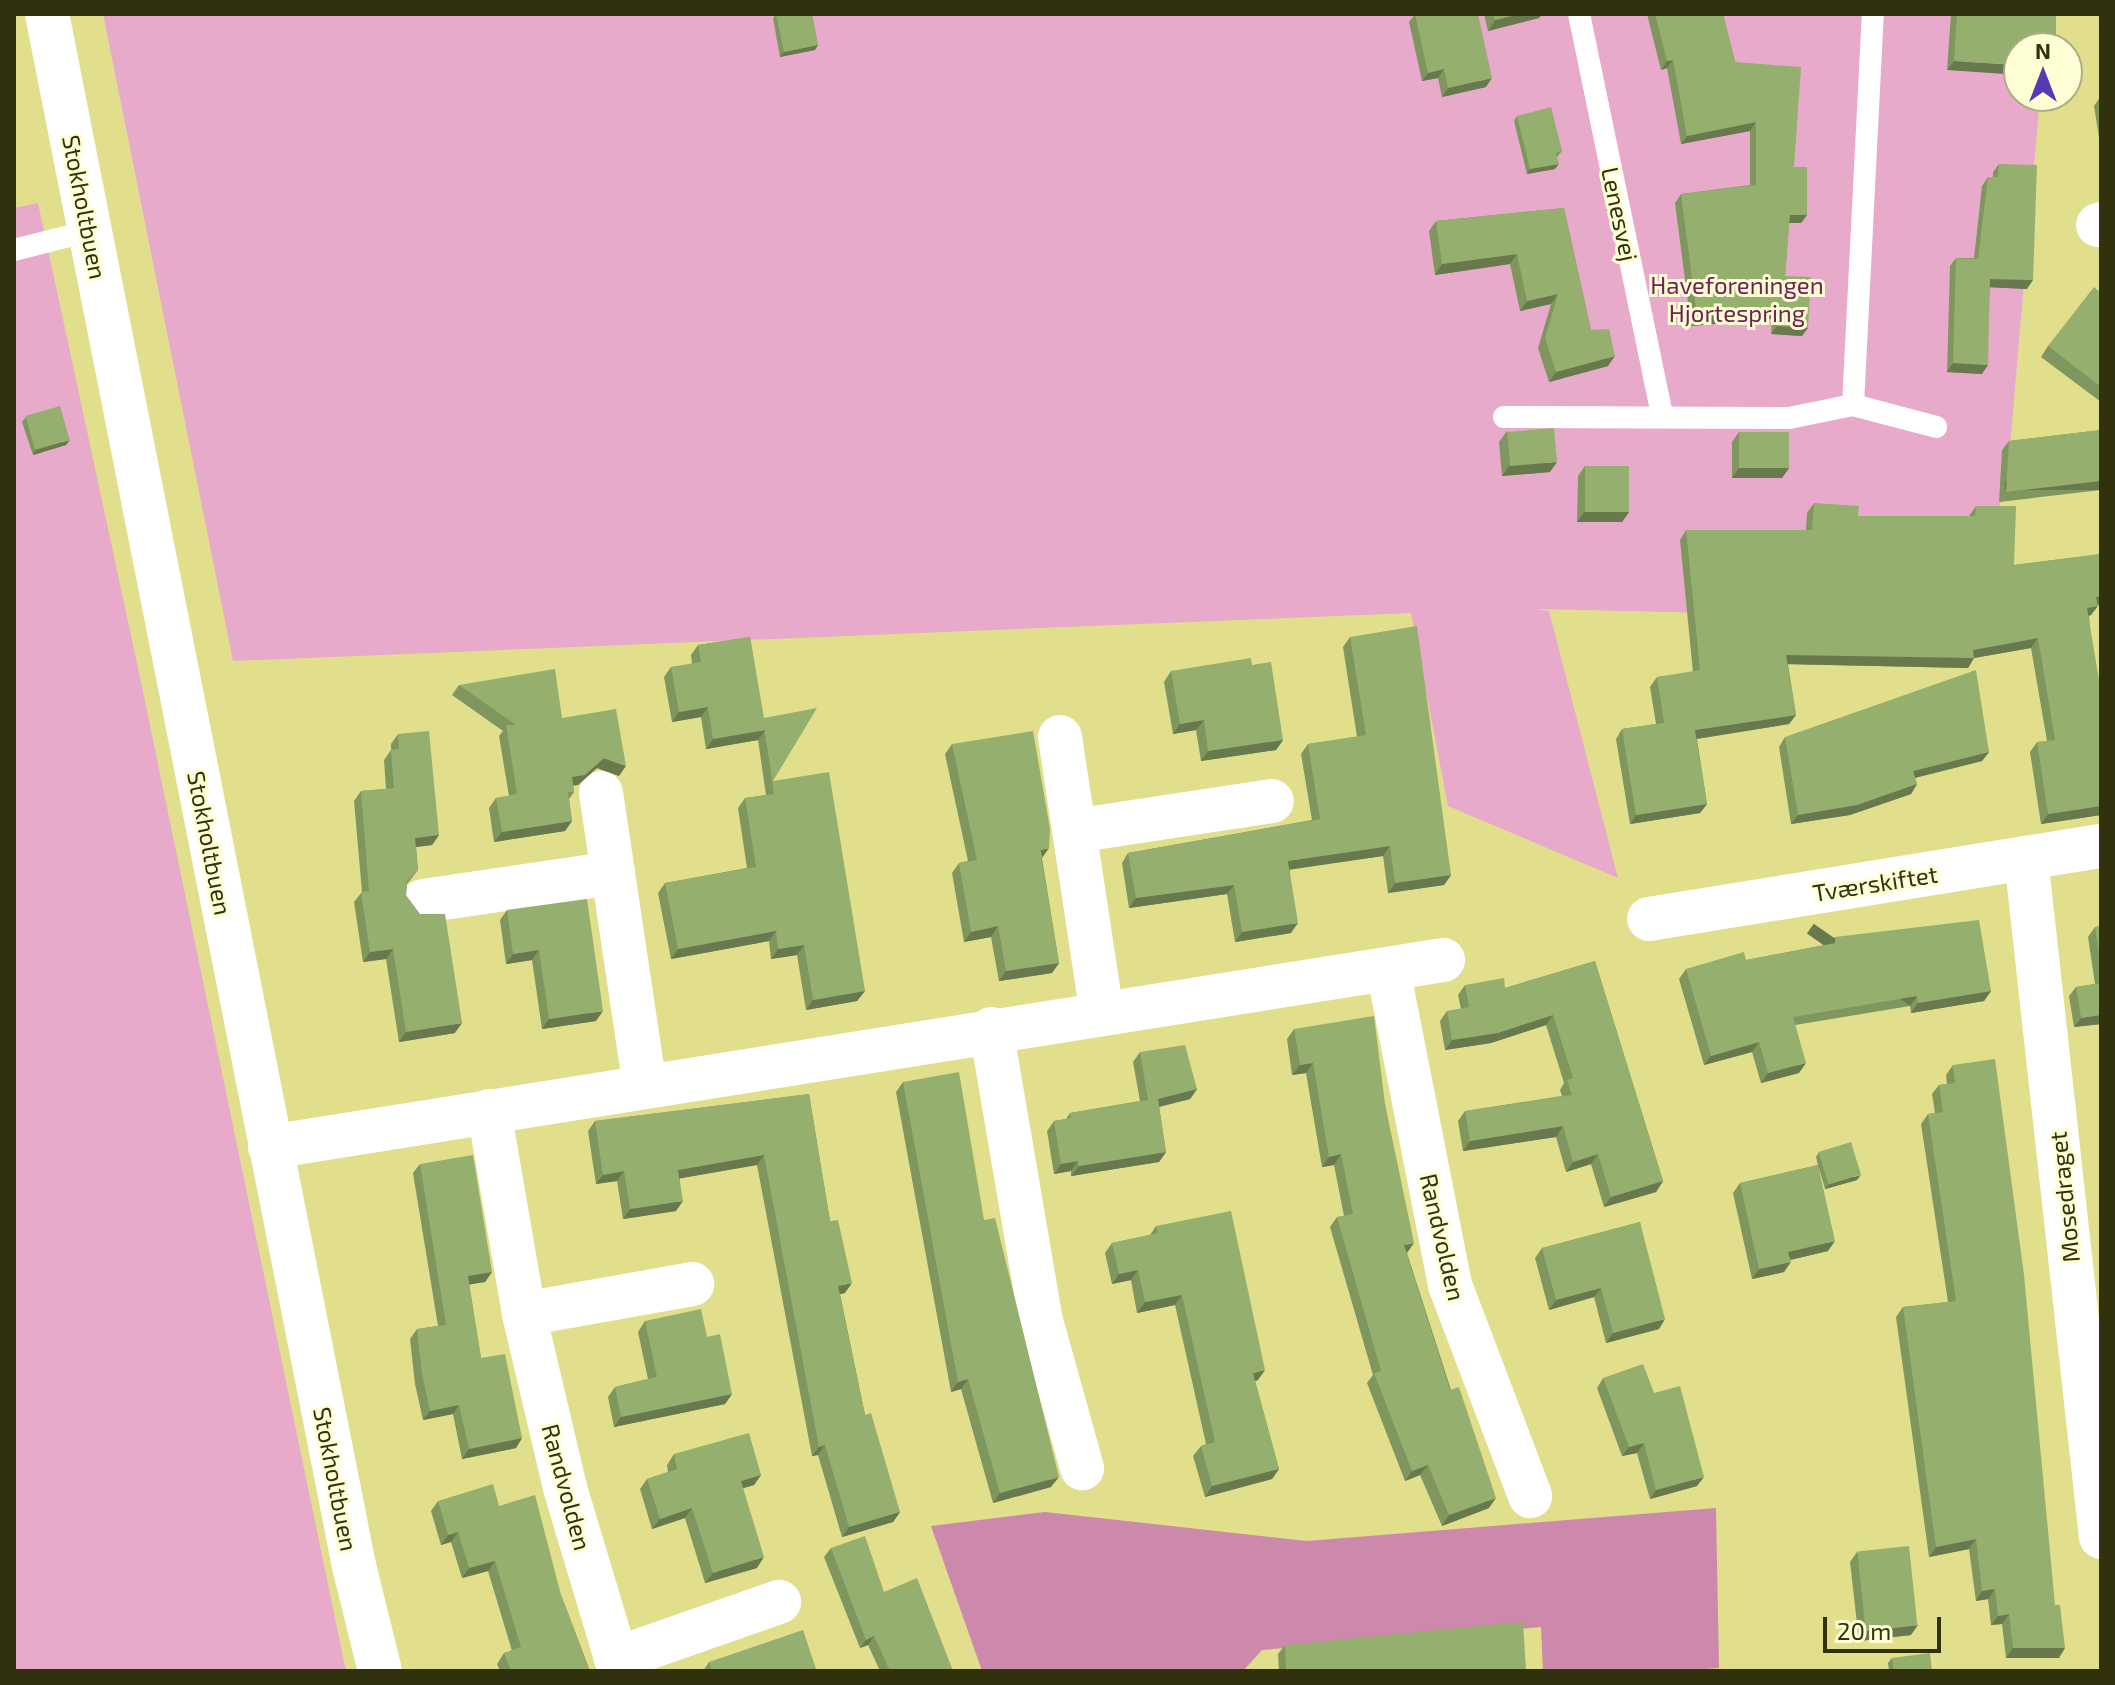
<!DOCTYPE html>
<meta charset="utf-8">
<style>
body{margin:0}
#map{position:relative;width:2115px;height:1685px;overflow:hidden;background:#e1df8b;font-family:"Exo 2",sans-serif}
div>[style]{position:absolute}
[style*='--x']{left:calc(var(--x)*1px);top:calc(var(--y)*1px);width:calc(var(--w)*1px);rotate:calc(var(--a)*1deg)}
.green>*{inset:0;background:#e8aaca}
.forest>*{inset:0;background:#cd89ac}
.lane>*{height:22px;margin:-11px;padding:0 11px;transform-origin:11px;border-radius:11px;background:#fff}
.street>*{height:44px;margin:-22px;padding:0 22px;transform-origin:22px;border-radius:22px;background:#fff}
.wall>*{inset:0;background:#7f965f}
.shaded-wall>*{inset:0;background:#687a4d;transform-origin:0 0}
.building>*{inset:0;background:#94af6e;transform-origin:0 0}
span{translate:-50% -50%;white-space:nowrap;text-align:center;line-height:1.15;-webkit-text-stroke:6px #fefed5;paint-order:stroke}
.street-label{font-size:24px;color:#32310d}
.park-label{font-size:24px;color:#702051}
.frame{position:absolute;inset:0;border:16px solid #32310d;pointer-events:none}
.north{position:absolute;left:2003px;top:32px;width:80px;height:80px;box-sizing:border-box;background:#fefed5;border:2px solid #acac85;border-radius:50%;rotate:0deg;font-size:22px;font-weight:700;line-height:32px;text-align:center;color:#32310d}
.north::after{content:'';display:block;margin:auto;width:28px;height:36px;background:#553ab2;clip-path:polygon(50% 0,100% 100%,50% 72%,0 100%)}
.scale{position:absolute;left:1823px;top:1617px;width:118px;height:36px;box-sizing:border-box;border:4px solid #32310d;border-top:0;padding-left:10px;font-size:24px;line-height:28px;white-space:nowrap;color:#32310d;-webkit-text-stroke:6px #fefed5;paint-order:stroke}
</style>
<div id="map">
<div class="green">
<div style="clip-path:polygon(103px 14px,2047px 14px,2019px 48px,2019px 96px,2040px 96px,2006px 493px,1939px 618px,1536px 609px,1549px 611px,1618px 878px,1448px 806px,1411px 613px,233px 661px)"></div>
<div style="clip-path:polygon(38px 203px,141px 682px,346px 1671px,14px 1671px,14px 208px)"></div>
</div>
<div class="forest">
<div style="clip-path:polygon(1716px 1508px,1719px 1668px,1675px 1671px,1543px 1671px,1541px 1627px,1262px 1650px,1243px 1671px,982px 1671px,931px 1526px,1045px 1512px,1307px 1541px)"></div>
</div>
<div class="lane">
<div style="--x:1579;--y:14;--w:409;--a:78.3"></div>
<div style="--x:14;--y:250;--w:77;--a:-14.2"></div>
<div style="--x:1853;--y:405;--w:86;--a:14.8"></div>
<div style="--x:1504;--y:417;--w:285;--a:0.2"></div>
<div style="--x:1789;--y:418;--w:65;--a:-11.5"></div>
<div style="--x:1853;--y:405;--w:392;--a:-87.1"></div>
</div>
<div class="street">
<div style="--x:47;--y:14;--w:1582;--a:78.81"></div>
<div style="--x:354;--y:1566;--w:108;--a:76.1"></div>
<div style="--x:2098;--y:225;--w:3;--a:-18"></div>
<div style="--x:1060;--y:737;--w:280;--a:81.4"></div>
<div style="--x:601;--y:793;--w:297;--a:81.5"></div>
<div style="--x:1074;--y:831;--w:200;--a:-8.6"></div>
<div style="--x:2026;--y:858;--w:683;--a:83.7"></div>
<div style="--x:423;--y:901;--w:192;--a:-8.4"></div>
<div style="--x:1649;--y:919;--w:458;--a:-9.2"></div>
<div style="--x:1388;--y:969;--w:322;--a:78.9"></div>
<div style="--x:1450;--y:1285;--w:226;--a:69.2"></div>
<div style="--x:991;--y:1029;--w:296;--a:80.3"></div>
<div style="--x:1041;--y:1321;--w:153;--a:74.4"></div>
<div style="--x:489;--y:1111;--w:206;--a:80.2"></div>
<div style="--x:524;--y:1314;--w:179;--a:76.7"></div>
<div style="--x:565;--y:1488;--w:191;--a:73.3"></div>
<div style="--x:270;--y:1147;--w:1188;--a:-9.06"></div>
<div style="--x:524;--y:1314;--w:171;--a:-10.1"></div>
<div style="--x:616;--y:1659;--w:173;--a:-19.3"></div>
</div>
<div class="wall">
<div style="clip-path:polygon(776px 14px,812px 14px,818px 45px,815px 50px,780px 57px,773px 18px)"></div>
<div style="clip-path:polygon(1415px 14px,1486px 87px,1442px 97px,1438px 78px,1422px 81px,1409px 22px)"></div>
<div style="clip-path:polygon(1484px 14px,1542px 14px,1539px 18px,1488px 31px)"></div>
<div style="clip-path:polygon(1647px 14px,1723px 14px,1735px 62px,1794px 167px,1807px 215px,1801px 223px,1789px 223px,1785px 276px,1802px 336px,1771px 334px,1772px 319px,1691px 326px,1675px 203px,1681px 194px,1750px 185px,1750px 131px,1681px 144px,1667px 68px,1661px 70px)"></div>
<div style="clip-path:polygon(1951px 14px,2056px 14px,1947px 70px)"></div>
<div style="clip-path:polygon(2101px 96px,2101px 150px,2094px 106px)"></div>
<div style="clip-path:polygon(1517px 116px,1562px 151px,1557px 157px,1555px 169px,1527px 174px,1514px 121px)"></div>
<div style="clip-path:polygon(1999px 164px,2027px 289px,1990px 287px,1982px 374px,1947px 372px,1950px 266px,1956px 258px,1974px 258px,1982px 186px,1988px 177px,1993px 177px,1993px 172px)"></div>
<div style="clip-path:polygon(1564px 208px,1591px 330px,1608px 366px,1549px 382px,1538px 348px,1551px 304px,1520px 311px,1510px 264px,1435px 275px,1429px 231px,1436px 221px)"></div>
<div style="clip-path:polygon(2101px 293px,2101px 402px,2041px 357px,2048px 346px)"></div>
<div style="clip-path:polygon(26px 417px,66px 445px,33px 455px,22px 422px)"></div>
<div style="clip-path:polygon(2101px 430px,2101px 490px,1999px 502px,2002px 450px,2009px 441px)"></div>
<div style="clip-path:polygon(1507px 431px,1550px 472px,1502px 476px,1499px 442px)"></div>
<div style="clip-path:polygon(1739px 432px,1789px 468px,1782px 478px,1732px 478px,1732px 442px)"></div>
<div style="clip-path:polygon(1585px 466px,1629px 512px,1622px 522px,1577px 522px,1578px 476px)"></div>
<div style="clip-path:polygon(1814px 503px,1858px 516px,1969px 516px,1976px 506px,2014px 565px,2101px 554px,2101px 604px,2098px 605px,2091px 615px,2089px 616px,2101px 815px,2041px 824px,2030px 752px,2037px 742px,2047px 741px,2031px 648px,1974px 658px,1968px 668px,1788px 664px,1796px 715px,1789px 724px,1697px 739px,1707px 804px,1700px 813px,1630px 824px,1616px 739px,1622px 729px,1656px 724px,1650px 687px,1657px 677px,1693px 672px,1680px 540px,1686px 530px,1806px 530px,1807px 513px)"></div>
<div style="clip-path:polygon(750px 637px,773px 781px,865px 991px,857px 1001px,806px 1010px,797px 955px,771px 959px,769px 941px,671px 959px,658px 893px,665px 883px,747px 868px,738px 808px,745px 798px,766px 795px,758px 740px,706px 749px,701px 717px,672px 722px,664px 677px,671px 667px,692px 664px,691px 655px,698px 645px)"></div>
<div style="clip-path:polygon(1350px 637px,1451px 875px,1444px 885px,1388px 893px,1383px 856px,1290px 869px,1291px 933px,1235px 942px,1227px 894px,1129px 908px,1122px 863px,1128px 853px,1312px 820px,1301px 754px,1308px 744px,1357px 737px,1343px 647px)"></div>
<div style="clip-path:polygon(1252px 665px,1283px 740px,1276px 750px,1201px 761px,1196px 730px,1173px 734px,1164px 682px,1171px 671px)"></div>
<div style="clip-path:polygon(459px 685px,562px 718px,619px 776px,597px 768px,578px 785px,573px 785px,574px 792px,569px 799px,572px 821px,565px 831px,494px 842px,489px 808px,496px 798px,509px 796px,499px 736px,503px 731px,452px 695px)"></div>
<div style="clip-path:polygon(398px 734px,439px 835px,432px 845px,416px 847px,418px 870px,407px 884px,406px 895px,455px 1033px,399px 1042px,386px 959px,363px 962px,354px 902px,362px 892px,354px 801px,361px 791px,386px 789px,384px 760px,391px 750px,391px 744px)"></div>
<div style="clip-path:polygon(1785px 737px,1989px 752px,1982px 761px,1915px 778px,1917px 784px,1911px 794px,1850px 815px,1791px 824px,1779px 747px)"></div>
<div style="clip-path:polygon(952px 744px,1042px 858px,1059px 963px,1052px 973px,999px 981px,991px 937px,964px 942px,952px 873px,959px 863px,968px 861px,945px 754px)"></div>
<div style="clip-path:polygon(507px 910px,596px 1021px,542px 1029px,532px 960px,506px 964px,500px 920px)"></div>
<div style="clip-path:polygon(2101px 926px,2101px 1024px,2074px 1027px,2069px 996px,2076px 987px,2095px 984px,2088px 937px,2095px 927px)"></div>
<div style="clip-path:polygon(1835px 937px,1991px 991px,1984px 1001px,1911px 1013px,1910px 1006px,1795px 1025px,1799px 1073px,1761px 1083px,1752px 1052px,1704px 1065px,1679px 979px,1686px 969px,1746px 960px,1830px 944px)"></div>
<div style="clip-path:polygon(1595px 961px,1663px 1181px,1656px 1192px,1604px 1207px,1591px 1164px,1566px 1172px,1556px 1137px,1463px 1151px,1458px 1121px,1465px 1111px,1562px 1096px,1560px 1090px,1564px 1083px,1546px 1025px,1491px 1043px,1445px 1050px,1440px 1021px,1447px 1011px,1461px 1009px,1458px 995px,1465px 985px,1505px 988px)"></div>
<div style="clip-path:polygon(1294px 1029px,1385px 1104px,1407px 1253px,1489px 1508px,1442px 1526px,1420px 1475px,1405px 1481px,1367px 1383px,1373px 1375px,1330px 1227px,1337px 1217px,1344px 1216px,1334px 1165px,1322px 1167px,1306px 1073px,1292px 1075px,1287px 1039px)"></div>
<div style="clip-path:polygon(1140px 1052px,1197px 1089px,1190px 1099px,1159px 1107px,1166px 1152px,1159px 1162px,1071px 1176px,1071px 1171px,1054px 1174px,1047px 1131px,1054px 1121px,1066px 1119px,1070px 1113px,1140px 1101px,1133px 1062px)"></div>
<div style="clip-path:polygon(1953px 1065px,2059px 1658px,2006px 1658px,2002px 1624px,1991px 1625px,1988px 1599px,1976px 1601px,1969px 1549px,1929px 1557px,1896px 1317px,1903px 1307px,1948px 1302px,1921px 1124px,1928px 1114px,1935px 1113px,1932px 1094px,1939px 1085px,1947px 1084px,1946px 1075px)"></div>
<div style="clip-path:polygon(903px 1082px,984px 1220px,1051px 1487px,993px 1503px,961px 1389px,951px 1392px,896px 1092px)"></div>
<div style="clip-path:polygon(809px 1094px,830px 1221px,845px 1293px,840px 1294px,865px 1415px,900px 1512px,893px 1522px,842px 1537px,818px 1455px,812px 1456px,757px 1165px,680px 1178px,676px 1211px,623px 1219px,617px 1181px,596px 1184px,588px 1131px,595px 1121px)"></div>
<div style="clip-path:polygon(1819px 1152px,1857px 1180px,1825px 1189px,1819px 1168px,1828px 1251px,1790px 1260px,1784px 1272px,1752px 1279px,1733px 1193px,1740px 1183px,1818px 1165px,1816px 1157px)"></div>
<div style="clip-path:polygon(420px 1164px,492px 1272px,485px 1282px,469px 1284px,481px 1358px,522px 1438px,516px 1448px,462px 1459px,453px 1414px,423px 1420px,415px 1384px,410px 1339px,417px 1329px,438px 1326px,413px 1173px)"></div>
<div style="clip-path:polygon(1640px 1222px,1659px 1329px,1606px 1343px,1594px 1297px,1549px 1310px,1535px 1258px,1542px 1248px)"></div>
<div style="clip-path:polygon(1156px 1226px,1258px 1380px,1255px 1381px,1279px 1469px,1272px 1479px,1205px 1497px,1193px 1456px,1201px 1446px,1206px 1444px,1175px 1305px,1137px 1313px,1131px 1280px,1112px 1284px,1105px 1253px,1112px 1243px,1150px 1235px)"></div>
<div style="clip-path:polygon(645px 1321px,707px 1337px,732px 1394px,725px 1404px,614px 1427px,608px 1397px,615px 1387px,648px 1379px,638px 1332px)"></div>
<div style="clip-path:polygon(1603px 1378px,1654px 1393px,1697px 1486px,1650px 1499px,1637px 1453px,1622px 1456px,1597px 1388px)"></div>
<div style="clip-path:polygon(674px 1454px,761px 1475px,754px 1485px,743px 1488px,757px 1568px,705px 1583px,685px 1518px,652px 1529px,640px 1489px,647px 1479px,668px 1472px,667px 1465px)"></div>
<div style="clip-path:polygon(438px 1501px,499px 1506px,561px 1595px,590px 1671px,500px 1671px,497px 1664px,504px 1653px,512px 1651px,488px 1571px,462px 1578px,451px 1542px,441px 1545px,431px 1511px)"></div>
<div style="clip-path:polygon(831px 1548px,884px 1592px,953px 1671px,880px 1671px,868px 1645px,860px 1648px,824px 1557px)"></div>
<div style="clip-path:polygon(1857px 1552px,1911px 1635px,1859px 1641px,1850px 1562px)"></div>
<div style="clip-path:polygon(1285px 1645px,1526px 1671px,1279px 1671px,1278px 1654px)"></div>
<div style="clip-path:polygon(1892px 1658px,1932px 1671px,1889px 1671px,1888px 1663px)"></div>
<div style="clip-path:polygon(709px 1662px,814px 1671px,703px 1671px)"></div>
</div>
<div class="shaded-wall">
<div style="clip-path:polygon(1520px 14px,1542px 14px,1539px 18px,1488px 31px,1495px 20px)"></div>
<div style="clip-path:polygon(818px 45px,815px 50px,780px 57px,784px 52px)"></div>
<div style="clip-path:polygon(1673px 60px,1667px 68px,1661px 70px,1667px 61px)"></div>
<div style="clip-path:polygon(1954px 61px,2019px 65px,2019px 75px,1947px 70px)"></div>
<div style="clip-path:polygon(1444px 69px,1438px 78px,1422px 81px,1428px 73px)"></div>
<div style="clip-path:polygon(1492px 78px,1486px 87px,1442px 97px,1448px 88px)"></div>
<div style="clip-path:polygon(1756px 122px,1750px 131px,1681px 144px,1687px 136px)"></div>
<div style="clip-path:polygon(1559px 164px,1555px 169px,1527px 174px,1530px 169px)"></div>
<div style="clip-path:polygon(1790px 215px,1807px 215px,1801px 223px,1784px 223px)"></div>
<div style="clip-path:polygon(1517px 254px,1510px 264px,1435px 275px,1442px 264px)"></div>
<div style="clip-path:polygon(1990px 279px,2033px 280px,2027px 289px,1984px 287px)"></div>
<div style="clip-path:polygon(1558px 294px,1551px 304px,1520px 311px,1527px 301px)"></div>
<div style="clip-path:polygon(1778px 311px,1772px 319px,1691px 326px,1697px 317px)"></div>
<div style="clip-path:polygon(1777px 326px,1808px 328px,1802px 336px,1771px 334px)"></div>
<div style="clip-path:polygon(1615px 356px,1608px 366px,1549px 382px,1556px 372px)"></div>
<div style="clip-path:polygon(1953px 363px,1988px 365px,1982px 374px,1947px 372px)"></div>
<div style="clip-path:polygon(70px 440px,66px 445px,33px 455px,36px 450px)"></div>
<div style="clip-path:polygon(1557px 462px,1550px 472px,1502px 476px,1509px 466px)"></div>
<div style="clip-path:polygon(1739px 468px,1789px 468px,1782px 478px,1732px 478px)"></div>
<div style="left:2101px;top:481px;width:9px;height:96px;rotate:90deg"></div>
<div style="clip-path:polygon(1584px 512px,1629px 512px,1622px 522px,1577px 522px)"></div>
<div style="clip-path:polygon(2101px 596px,2101px 604px,2090px 607px,2096px 597px)"></div>
<div style="clip-path:polygon(2098px 606px,2091px 615px,2081px 617px,2087px 608px)"></div>
<div style="clip-path:polygon(2038px 638px,2031px 648px,1974px 658px,1968px 668px,1780px 664px,1786px 655px,1973px 650px)"></div>
<div style="clip-path:polygon(708px 707px,701px 717px,672px 722px,679px 712px)"></div>
<div style="clip-path:polygon(1796px 715px,1789px 724px,1689px 740px,1695px 730px)"></div>
<div style="clip-path:polygon(1204px 720px,1196px 730px,1173px 734px,1180px 724px)"></div>
<div style="clip-path:polygon(765px 730px,758px 740px,706px 749px,713px 739px)"></div>
<div style="clip-path:polygon(1283px 740px,1276px 750px,1201px 761px,1208px 751px)"></div>
<div style="clip-path:polygon(1989px 752px,1982px 761px,1906px 780px,1913px 771px)"></div>
<div style="clip-path:polygon(604px 758px,626px 766px,619px 776px,597px 768px,578px 785px,565px 787px,572px 777px)"></div>
<div style="clip-path:polygon(1917px 784px,1911px 794px,1850px 815px,1791px 824px,1798px 815px)"></div>
<div style="clip-path:polygon(1707px 804px,1700px 813px,1630px 824px,1636px 815px)"></div>
<div style="clip-path:polygon(2101px 806px,2101px 815px,2041px 824px,2048px 814px)"></div>
<div style="clip-path:polygon(572px 821px,565px 831px,494px 842px,502px 832px)"></div>
<div style="clip-path:polygon(439px 835px,432px 845px,408px 848px,415px 838px)"></div>
<div style="clip-path:polygon(1390px 846px,1383px 856px,1281px 871px,1288px 861px)"></div>
<div style="clip-path:polygon(1049px 848px,1042px 858px,1040px 850px)"></div>
<div style="clip-path:polygon(1451px 875px,1444px 885px,1388px 893px,1395px 883px)"></div>
<div style="clip-path:polygon(1234px 885px,1227px 894px,1129px 908px,1136px 898px)"></div>
<div style="clip-path:polygon(1298px 923px,1291px 933px,1235px 942px,1242px 932px)"></div>
<div style="clip-path:polygon(998px 926px,991px 937px,964px 942px,971px 932px)"></div>
<div style="clip-path:polygon(776px 931px,769px 941px,671px 959px,678px 949px)"></div>
<div style="clip-path:polygon(804px 945px,797px 955px,771px 959px,778px 949px)"></div>
<div style="clip-path:polygon(393px 949px,386px 959px,363px 962px,370px 952px)"></div>
<div style="clip-path:polygon(539px 950px,532px 960px,506px 964px,513px 954px)"></div>
<div style="clip-path:polygon(1059px 963px,1052px 973px,999px 981px,1006px 971px)"></div>
<div style="clip-path:polygon(865px 991px,857px 1001px,806px 1010px,813px 1000px)"></div>
<div style="clip-path:polygon(1991px 991px,1984px 1001px,1911px 1013px,1918px 1003px)"></div>
<div style="left:1917px;top:996px;width:12px;height:126px;rotate:125deg"></div>
<div style="clip-path:polygon(603px 1011px,596px 1021px,542px 1029px,549px 1019px)"></div>
<div style="clip-path:polygon(1553px 1015px,1546px 1025px,1491px 1043px,1445px 1050px,1452px 1040px)"></div>
<div style="clip-path:polygon(2101px 1015px,2101px 1024px,2074px 1027px,2081px 1018px)"></div>
<div style="clip-path:polygon(462px 1023px,455px 1033px,399px 1042px,406px 1032px)"></div>
<div style="clip-path:polygon(1759px 1042px,1752px 1052px,1704px 1065px,1711px 1056px)"></div>
<div style="clip-path:polygon(1313px 1063px,1306px 1073px,1292px 1075px,1300px 1065px)"></div>
<div style="clip-path:polygon(1806px 1063px,1799px 1073px,1761px 1083px,1768px 1073px)"></div>
<div style="clip-path:polygon(1197px 1089px,1190px 1099px,1150px 1109px,1158px 1099px)"></div>
<div style="clip-path:polygon(1563px 1126px,1556px 1137px,1463px 1151px,1470px 1141px)"></div>
<div style="clip-path:polygon(1166px 1152px,1159px 1162px,1071px 1176px,1079px 1166px)"></div>
<div style="clip-path:polygon(1341px 1154px,1334px 1165px,1322px 1167px,1329px 1157px)"></div>
<div style="clip-path:polygon(1598px 1154px,1591px 1164px,1566px 1172px,1573px 1162px)"></div>
<div style="clip-path:polygon(764px 1155px,757px 1165px,671px 1180px,678px 1170px)"></div>
<div style="clip-path:polygon(1078px 1161px,1071px 1171px,1054px 1174px,1061px 1164px)"></div>
<div style="clip-path:polygon(624px 1171px,617px 1181px,596px 1184px,603px 1175px)"></div>
<div style="clip-path:polygon(1861px 1175px,1857px 1180px,1825px 1189px,1829px 1184px)"></div>
<div style="clip-path:polygon(1663px 1181px,1656px 1192px,1604px 1207px,1611px 1197px)"></div>
<div style="clip-path:polygon(683px 1201px,676px 1211px,623px 1219px,630px 1209px)"></div>
<div style="clip-path:polygon(1835px 1241px,1828px 1251px,1781px 1262px,1788px 1252px)"></div>
<div style="clip-path:polygon(1414px 1243px,1407px 1253px,1404px 1245px)"></div>
<div style="clip-path:polygon(1791px 1262px,1784px 1272px,1752px 1279px,1759px 1269px)"></div>
<div style="clip-path:polygon(1138px 1270px,1131px 1280px,1112px 1284px,1119px 1274px)"></div>
<div style="clip-path:polygon(492px 1272px,485px 1282px,461px 1286px,468px 1276px)"></div>
<div style="clip-path:polygon(852px 1283px,845px 1293px,832px 1296px,838px 1286px)"></div>
<div style="clip-path:polygon(1601px 1288px,1594px 1297px,1549px 1310px,1556px 1300px)"></div>
<div style="clip-path:polygon(1182px 1295px,1175px 1305px,1137px 1313px,1145px 1302px)"></div>
<div style="clip-path:polygon(1665px 1319px,1659px 1329px,1606px 1343px,1613px 1333px)"></div>
<div style="clip-path:polygon(1265px 1370px,1258px 1380px,1246px 1384px,1253px 1373px)"></div>
<div style="clip-path:polygon(968px 1379px,961px 1389px,951px 1392px,958px 1382px)"></div>
<div style="clip-path:polygon(732px 1394px,725px 1404px,614px 1427px,621px 1417px)"></div>
<div style="clip-path:polygon(459px 1405px,453px 1414px,423px 1420px,430px 1411px)"></div>
<div style="clip-path:polygon(522px 1438px,516px 1448px,462px 1459px,469px 1449px)"></div>
<div style="clip-path:polygon(1644px 1443px,1637px 1453px,1622px 1456px,1629px 1447px)"></div>
<div style="clip-path:polygon(825px 1445px,818px 1455px,812px 1456px,819px 1447px)"></div>
<div style="clip-path:polygon(1428px 1465px,1420px 1475px,1405px 1481px,1412px 1471px)"></div>
<div style="clip-path:polygon(1279px 1469px,1272px 1479px,1205px 1497px,1212px 1486px)"></div>
<div style="clip-path:polygon(761px 1475px,754px 1485px,734px 1491px,741px 1481px)"></div>
<div style="clip-path:polygon(1059px 1477px,1051px 1487px,993px 1503px,1000px 1493px)"></div>
<div style="clip-path:polygon(1704px 1477px,1697px 1486px,1650px 1499px,1656px 1490px)"></div>
<div style="clip-path:polygon(1496px 1498px,1489px 1508px,1442px 1526px,1449px 1515px)"></div>
<div style="clip-path:polygon(692px 1508px,685px 1518px,652px 1529px,660px 1519px)"></div>
<div style="clip-path:polygon(900px 1512px,893px 1522px,842px 1537px,849px 1527px)"></div>
<div style="clip-path:polygon(458px 1532px,451px 1542px,441px 1545px,448px 1535px)"></div>
<div style="clip-path:polygon(1976px 1539px,1969px 1549px,1929px 1557px,1936px 1547px)"></div>
<div style="clip-path:polygon(764px 1557px,757px 1568px,705px 1583px,713px 1573px)"></div>
<div style="clip-path:polygon(495px 1561px,488px 1571px,462px 1578px,469px 1568px)"></div>
<div style="clip-path:polygon(1995px 1589px,1988px 1599px,1976px 1601px,1982px 1591px)"></div>
<div style="clip-path:polygon(2009px 1614px,2002px 1624px,1991px 1625px,1998px 1616px)"></div>
<div style="clip-path:polygon(1918px 1625px,1911px 1635px,1859px 1641px,1866px 1630px)"></div>
<div style="clip-path:polygon(874px 1636px,868px 1645px,860px 1648px,866px 1640px)"></div>
<div style="clip-path:polygon(2013px 1648px,2065px 1648px,2059px 1658px,2006px 1658px)"></div>
</div>
<div class="building">
<div style="clip-path:polygon(776px 14px,812px 14px,818px 45px,784px 52px)"></div>
<div style="clip-path:polygon(1415px 14px,1478px 14px,1492px 78px,1448px 88px,1444px 69px,1428px 73px)"></div>
<div style="clip-path:polygon(1494px 14px,1520px 14px,1495px 20px)"></div>
<div style="clip-path:polygon(1655px 14px,1723px 14px,1735px 62px,1801px 67px,1794px 167px,1807px 167px,1807px 215px,1790px 215px,1785px 276px,1811px 277px,1808px 328px,1777px 326px,1778px 311px,1697px 317px,1681px 194px,1756px 185px,1756px 122px,1687px 136px,1673px 60px,1667px 61px)"></div>
<div style="clip-path:polygon(1957px 14px,2056px 14px,2056px 48px,2019px 48px,2019px 65px,1954px 61px)"></div>
<div style="clip-path:polygon(1551px 107px,1562px 151px,1556px 153px,1559px 164px,1530px 169px,1517px 116px)"></div>
<div style="clip-path:polygon(1999px 164px,2037px 165px,2033px 280px,1990px 279px,1988px 365px,1953px 363px,1956px 258px,1978px 259px,1988px 177px,1998px 177px)"></div>
<div style="clip-path:polygon(1564px 208px,1591px 330px,1609px 329px,1615px 356px,1556px 372px,1545px 338px,1558px 294px,1527px 301px,1517px 254px,1442px 264px,1436px 221px)"></div>
<div style="clip-path:polygon(2094px 287px,2101px 293px,2101px 387px,2048px 346px)"></div>
<div style="left:60px;top:406px;width:35px;height:36px;rotate:74deg"></div>
<div style="left:1554px;top:428px;width:34px;height:47px;rotate:85deg"></div>
<div style="clip-path:polygon(2101px 430px,2101px 481px,2006px 492px,2009px 441px)"></div>
<div style="left:1739px;top:432px;width:50px;height:36px"></div>
<div style="left:1585px;top:466px;width:44px;height:46px"></div>
<div style="clip-path:polygon(1814px 503px,1859px 506px,1858px 516px,1975px 516px,1976px 506px,2016px 506px,2014px 565px,2101px 554px,2101px 596px,2096px 597px,2098px 606px,2087px 608px,2101px 692px,2101px 806px,2048px 814px,2037px 742px,2055px 740px,2038px 638px,1973px 650px,1974px 658px,1786px 655px,1796px 715px,1695px 730px,1707px 804px,1636px 815px,1622px 729px,1664px 723px,1657px 677px,1700px 670px,1686px 530px,1812px 530px)"></div>
<div style="clip-path:polygon(1417px 626px,1451px 875px,1395px 883px,1390px 846px,1288px 861px,1298px 923px,1242px 932px,1234px 885px,1136px 898px,1128px 853px,1320px 819px,1308px 744px,1366px 735px,1350px 637px)"></div>
<div style="clip-path:polygon(750px 637px,764px 718px,817px 708px,773px 781px,829px 772px,865px 991px,813px 1000px,804px 945px,778px 949px,776px 931px,678px 949px,665px 883px,756px 867px,745px 798px,774px 794px,765px 730px,713px 739px,708px 707px,679px 712px,671px 667px,701px 662px,698px 645px)"></div>
<div style="clip-path:polygon(1251px 658px,1252px 665px,1271px 662px,1283px 740px,1208px 751px,1204px 720px,1180px 724px,1171px 671px)"></div>
<div style="clip-path:polygon(555px 669px,562px 718px,616px 709px,626px 766px,604px 758px,585px 775px,572px 777px,574px 792px,568px 792px,572px 821px,502px 832px,496px 798px,517px 794px,506px 725px,516px 725px,459px 685px)"></div>
<div style="clip-path:polygon(1976px 670px,1989px 752px,1913px 771px,1917px 784px,1857px 805px,1798px 815px,1785px 737px)"></div>
<div style="clip-path:polygon(429px 731px,439px 835px,415px 838px,418px 870px,407px 881px,406px 895px,420px 914px,445px 914px,462px 1023px,406px 1032px,393px 949px,370px 952px,361px 892px,369px 891px,361px 791px,394px 788px,391px 750px,399px 749px,398px 734px)"></div>
<div style="clip-path:polygon(1033px 731px,1050px 829px,1049px 848px,1040px 850px,1059px 963px,1006px 971px,998px 926px,971px 932px,959px 863px,977px 860px,952px 744px)"></div>
<div style="clip-path:polygon(587px 899px,603px 1011px,549px 1019px,539px 950px,513px 954px,507px 910px)"></div>
<div style="clip-path:polygon(1979px 920px,1991px 991px,1918px 1003px,1917px 996px,1793px 1017px,1806px 1063px,1768px 1073px,1759px 1042px,1711px 1056px,1686px 969px,1744px 952px,1746px 960px,1835px 943px,1835px 937px)"></div>
<div style="clip-path:polygon(2101px 926px,2101px 967px,2095px 927px)"></div>
<div style="clip-path:polygon(1595px 961px,1663px 1181px,1611px 1197px,1598px 1154px,1573px 1162px,1563px 1126px,1470px 1141px,1465px 1111px,1572px 1095px,1567px 1080px,1573px 1078px,1553px 1015px,1498px 1033px,1452px 1040px,1447px 1011px,1469px 1007px,1465px 985px,1504px 978px,1505px 988px)"></div>
<div style="clip-path:polygon(2101px 983px,2101px 1015px,2081px 1018px,2076px 987px)"></div>
<div style="clip-path:polygon(1374px 1016px,1385px 1104px,1414px 1243px,1404px 1245px,1450px 1390px,1459px 1387px,1496px 1498px,1449px 1515px,1428px 1465px,1412px 1471px,1374px 1373px,1381px 1371px,1337px 1217px,1353px 1214px,1341px 1154px,1329px 1157px,1313px 1063px,1300px 1065px,1294px 1029px)"></div>
<div style="clip-path:polygon(1185px 1045px,1197px 1089px,1158px 1099px,1166px 1152px,1079px 1166px,1078px 1161px,1061px 1164px,1054px 1121px,1071px 1118px,1070px 1113px,1148px 1100px,1140px 1052px)"></div>
<div style="clip-path:polygon(1995px 1059px,2024px 1275px,2055px 1605px,2060px 1605px,2065px 1648px,2013px 1648px,2009px 1614px,1998px 1616px,1995px 1589px,1982px 1591px,1976px 1539px,1936px 1547px,1903px 1307px,1956px 1301px,1928px 1114px,1943px 1112px,1939px 1085px,1955px 1083px,1953px 1065px)"></div>
<div style="clip-path:polygon(959px 1072px,984px 1220px,995px 1218px,1059px 1477px,1000px 1493px,968px 1379px,958px 1382px,903px 1082px)"></div>
<div style="clip-path:polygon(809px 1094px,830px 1221px,838px 1220px,852px 1283px,838px 1286px,865px 1415px,871px 1413px,900px 1512px,849px 1527px,825px 1445px,819px 1447px,764px 1155px,678px 1170px,683px 1201px,630px 1209px,624px 1171px,603px 1175px,595px 1121px)"></div>
<div style="left:1851px;top:1142px;width:34px;height:34px;rotate:73deg"></div>
<div style="clip-path:polygon(473px 1155px,492px 1272px,468px 1276px,481px 1358px,505px 1354px,522px 1438px,469px 1449px,459px 1405px,430px 1411px,422px 1374px,417px 1329px,446px 1325px,420px 1164px)"></div>
<div style="clip-path:polygon(1818px 1165px,1835px 1241px,1788px 1252px,1791px 1262px,1759px 1269px,1740px 1183px)"></div>
<div style="clip-path:polygon(1231px 1211px,1265px 1370px,1253px 1373px,1279px 1469px,1212px 1486px,1201px 1446px,1215px 1442px,1182px 1295px,1145px 1302px,1138px 1270px,1119px 1274px,1112px 1243px,1158px 1233px,1156px 1226px)"></div>
<div style="clip-path:polygon(1640px 1222px,1665px 1319px,1613px 1333px,1601px 1288px,1556px 1300px,1542px 1248px)"></div>
<div style="clip-path:polygon(701px 1309px,707px 1337px,720px 1334px,732px 1394px,621px 1417px,615px 1387px,657px 1377px,645px 1321px)"></div>
<div style="clip-path:polygon(1643px 1364px,1654px 1393px,1680px 1386px,1704px 1477px,1656px 1490px,1644px 1443px,1629px 1447px,1603px 1378px)"></div>
<div style="clip-path:polygon(749px 1433px,761px 1475px,741px 1481px,764px 1557px,713px 1573px,692px 1508px,660px 1519px,647px 1479px,677px 1469px,674px 1454px)"></div>
<div style="clip-path:polygon(493px 1484px,499px 1506px,535px 1495px,561px 1595px,590px 1671px,511px 1671px,504px 1653px,521px 1647px,495px 1561px,469px 1568px,458px 1532px,448px 1535px,438px 1501px)"></div>
<div style="clip-path:polygon(865px 1536px,884px 1592px,917px 1578px,953px 1671px,890px 1671px,874px 1636px,866px 1640px,831px 1548px)"></div>
<div style="left:1909px;top:1546px;width:80px;height:52px;rotate:84deg"></div>
<div style="clip-path:polygon(1523px 1622px,1526px 1671px,1286px 1671px,1285px 1645px)"></div>
<div style="clip-path:polygon(803px 1630px,816px 1669px,809px 1671px,712px 1671px,709px 1662px)"></div>
<div style="clip-path:polygon(1930px 1653px,1932px 1671px,1894px 1671px,1892px 1658px)"></div>
</div>
<div class="street-label">
<span style="left:85px;top:207px;rotate:79deg">Stokholtbuen</span>
<span style="left:1620px;top:214px;rotate:78deg">Lenesvej</span>
<span style="left:210px;top:843px;rotate:79deg">Stokholtbuen</span>
<span style="left:1875px;top:883px;rotate:-9deg">Tværskiftet</span>
<span style="left:2064px;top:1197px;rotate:-96deg">Mosedraget</span>
<span style="left:1443px;top:1237px;rotate:77deg">Randvolden</span>
<span style="left:336px;top:1479px;rotate:79deg">Stokholtbuen</span>
<span style="left:567px;top:1487px;rotate:75deg">Randvolden</span>
</div>
<div class="park-label">
<span style="left:1737px;top:299px">Haveforeningen<br>Hjortespring</span>
</div>
<div class="frame"></div>
<div class="north">N</div>
<div class="scale">20 m</div>
</div>
